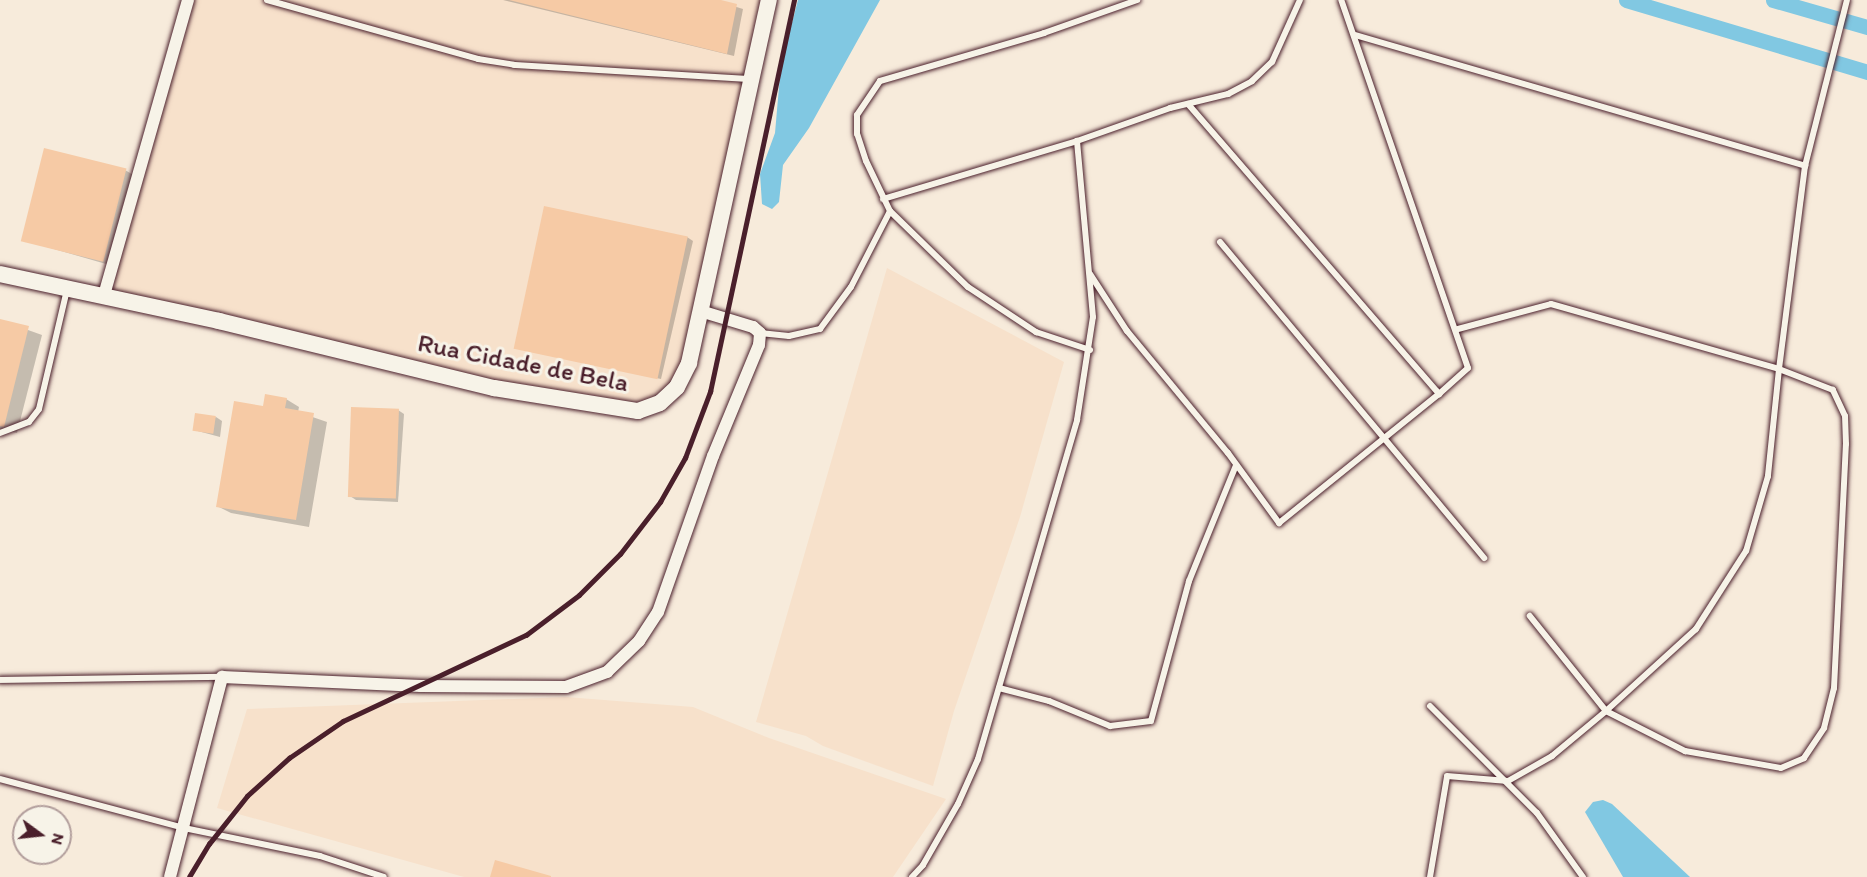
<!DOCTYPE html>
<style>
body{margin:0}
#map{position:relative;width:1867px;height:877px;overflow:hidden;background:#f7ebdb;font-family:Itim,sans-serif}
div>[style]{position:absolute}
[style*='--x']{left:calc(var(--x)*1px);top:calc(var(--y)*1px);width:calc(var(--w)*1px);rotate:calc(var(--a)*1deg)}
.built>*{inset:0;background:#f7e1cb}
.water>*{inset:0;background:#81c8e2}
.shadow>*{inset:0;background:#0003}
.canal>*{height:15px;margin:-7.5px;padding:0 7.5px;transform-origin:7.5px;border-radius:7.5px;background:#81c8e2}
.building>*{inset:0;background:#f6caa5;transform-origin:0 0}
.roads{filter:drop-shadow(0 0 2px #4a1f2b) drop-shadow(0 0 2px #4a1f2b)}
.service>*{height:6px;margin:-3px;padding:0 3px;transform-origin:3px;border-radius:3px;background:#f7f3e8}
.minor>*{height:12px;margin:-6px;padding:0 6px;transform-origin:6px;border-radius:6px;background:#f7f3e8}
.tertiary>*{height:16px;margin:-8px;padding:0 8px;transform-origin:8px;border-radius:8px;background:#f7f3e8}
.rail>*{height:4.5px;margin:-2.25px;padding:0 2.25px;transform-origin:2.25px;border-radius:2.25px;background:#4a1f2b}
span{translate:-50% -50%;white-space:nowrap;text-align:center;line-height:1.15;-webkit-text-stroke:6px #f7f3e8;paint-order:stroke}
.street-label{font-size:26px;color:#4a1f2b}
.north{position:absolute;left:12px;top:805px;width:60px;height:60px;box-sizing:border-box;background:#f7f3e8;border:2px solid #b29e9c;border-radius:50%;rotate:105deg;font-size:16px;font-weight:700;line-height:24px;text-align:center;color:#4a1f2b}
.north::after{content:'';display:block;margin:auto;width:21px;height:27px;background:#4a1f2b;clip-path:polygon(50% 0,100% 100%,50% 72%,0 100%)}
</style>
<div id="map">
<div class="built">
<div style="clip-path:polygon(188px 0,768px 0,677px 387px,638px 411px,104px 295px)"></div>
<div style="clip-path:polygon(887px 268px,1064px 362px,1020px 517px,954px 711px,933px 786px,823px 746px,806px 736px,756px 722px)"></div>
<div style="clip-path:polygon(566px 697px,693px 707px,769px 738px,946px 799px,893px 877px,464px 877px,217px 808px,247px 709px)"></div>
</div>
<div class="water">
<div style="clip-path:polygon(798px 0,880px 0,809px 128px,783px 165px,779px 202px,772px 209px,762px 204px,760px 174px,775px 133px,781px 64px)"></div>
<div style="clip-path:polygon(1603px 800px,1612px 804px,1690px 877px,1623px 877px,1585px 812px,1593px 802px)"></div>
</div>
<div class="shadow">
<div style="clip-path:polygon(503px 0,714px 0,743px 9px,734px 56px)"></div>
<div style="clip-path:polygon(125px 170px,135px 176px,113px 266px,23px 240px)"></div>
<div style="clip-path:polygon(687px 237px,693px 241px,661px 379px,517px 348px)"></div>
<div style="clip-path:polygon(0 320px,42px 335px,17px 433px,0 429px)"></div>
<div style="clip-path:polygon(286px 399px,299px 407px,298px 412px,327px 422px,309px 527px,231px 513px,217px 506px,264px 407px)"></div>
<div style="clip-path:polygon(398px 410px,404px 414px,398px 502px,356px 500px,350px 496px)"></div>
<div style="clip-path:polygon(216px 417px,222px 421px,220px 437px,194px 430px)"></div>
</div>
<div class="canal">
<div style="--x:1626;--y:0;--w:252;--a:16.6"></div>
<div style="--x:1773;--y:0;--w:98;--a:16"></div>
</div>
<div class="building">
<div style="clip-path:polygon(509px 0,721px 0,737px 4px,727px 54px)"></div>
<div style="left:44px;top:148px;width:85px;height:96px;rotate:14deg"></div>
<div style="left:544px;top:206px;width:147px;height:146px;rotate:12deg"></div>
<div style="clip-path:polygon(0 319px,29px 326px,4px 427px,0 426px)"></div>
<div style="clip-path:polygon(265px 394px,287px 398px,285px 408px,314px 413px,296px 520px,216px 507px,234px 401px,263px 406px)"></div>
<div style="left:351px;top:407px;width:48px;height:90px;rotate:2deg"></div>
<div style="left:195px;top:413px;width:21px;height:18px;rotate:8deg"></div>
<div style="clip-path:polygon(495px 860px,551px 876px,551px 877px,490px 877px)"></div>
</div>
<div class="roads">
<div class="service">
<div style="--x:267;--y:0;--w:219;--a:15.6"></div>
<div style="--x:478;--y:59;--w:36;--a:9"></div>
<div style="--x:514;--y:65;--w:236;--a:3.4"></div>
<div style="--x:1355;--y:35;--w:469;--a:16.2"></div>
<div style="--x:1188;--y:104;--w:384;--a:49.1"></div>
<div style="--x:1439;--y:394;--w:39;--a:-42"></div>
<div style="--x:1468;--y:368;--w:389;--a:-109"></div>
<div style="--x:883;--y:199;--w:202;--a:-16.6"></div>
<div style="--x:890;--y:211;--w:109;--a:44.3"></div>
<div style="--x:968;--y:287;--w:82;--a:33.5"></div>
<div style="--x:1036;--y:332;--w:57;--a:18.4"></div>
<div style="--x:1220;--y:242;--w:412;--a:50.1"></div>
<div style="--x:1090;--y:274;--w:68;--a:57"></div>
<div style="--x:1127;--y:331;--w:158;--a:50.4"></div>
<div style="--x:1228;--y:453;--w:87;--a:53.9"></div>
<div style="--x:1279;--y:523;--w:206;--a:-38.9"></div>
<div style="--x:1458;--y:329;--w:96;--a:-15"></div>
<div style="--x:1551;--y:304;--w:237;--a:15.9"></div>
<div style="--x:1779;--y:369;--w:205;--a:-82.7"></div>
<div style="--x:1805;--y:166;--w:171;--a:-75.8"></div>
<div style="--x:760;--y:333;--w:29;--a:6"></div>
<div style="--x:789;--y:336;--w:32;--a:-13"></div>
<div style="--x:820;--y:329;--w:52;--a:-53.6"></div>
<div style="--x:851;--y:287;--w:85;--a:-62.8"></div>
<div style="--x:890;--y:211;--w:55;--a:-115.6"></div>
<div style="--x:866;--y:161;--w:28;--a:-108"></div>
<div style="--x:857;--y:134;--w:19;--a:-90"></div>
<div style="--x:857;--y:115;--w:41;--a:-55.9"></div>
<div style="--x:880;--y:81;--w:171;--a:-16.3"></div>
<div style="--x:1044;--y:33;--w:99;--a:-19.5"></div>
<div style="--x:0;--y:433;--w:31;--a:-21"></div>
<div style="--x:29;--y:422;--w:16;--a:-52"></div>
<div style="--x:39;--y:409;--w:122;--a:-76.8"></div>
<div style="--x:0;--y:680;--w:221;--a:-0.8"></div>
<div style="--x:999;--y:688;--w:52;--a:14.6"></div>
<div style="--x:1049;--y:701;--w:66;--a:22.3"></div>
<div style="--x:1110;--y:726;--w:41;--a:-7"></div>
<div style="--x:1151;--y:721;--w:145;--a:-74.8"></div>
<div style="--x:1189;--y:581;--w:125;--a:-67.9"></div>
<div style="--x:1430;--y:706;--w:151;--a:45"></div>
<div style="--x:1537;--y:813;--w:79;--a:54.3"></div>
<div style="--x:0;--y:779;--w:190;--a:14.9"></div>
<div style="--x:184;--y:828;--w:139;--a:11.6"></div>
<div style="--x:320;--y:856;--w:67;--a:18.2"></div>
<div style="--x:912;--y:877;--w:16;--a:-47"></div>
<div style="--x:923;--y:865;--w:70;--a:-60.2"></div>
<div style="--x:958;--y:804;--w:49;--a:-66"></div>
<div style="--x:978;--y:759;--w:353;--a:-73.7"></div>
<div style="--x:1077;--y:420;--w:104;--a:-81.2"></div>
<div style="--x:1093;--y:317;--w:177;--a:-95.2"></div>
<div style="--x:1077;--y:141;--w:99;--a:-19.5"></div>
<div style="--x:1170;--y:108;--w:60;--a:-13.6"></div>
<div style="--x:1228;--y:94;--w:27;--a:-28"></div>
<div style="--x:1252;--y:81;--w:28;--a:-44"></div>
<div style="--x:1272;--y:62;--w:68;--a:-65.7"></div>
<div style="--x:1430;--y:877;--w:102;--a:-80.4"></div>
<div style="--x:1447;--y:776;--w:61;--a:4.7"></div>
<div style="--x:1508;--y:781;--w:51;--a:-29.6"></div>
<div style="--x:1552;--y:756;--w:70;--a:-39.8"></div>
<div style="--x:1606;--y:711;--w:89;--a:26.9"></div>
<div style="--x:1685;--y:751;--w:97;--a:10"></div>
<div style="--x:1781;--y:768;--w:25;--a:-23"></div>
<div style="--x:1804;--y:758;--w:36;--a:-56"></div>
<div style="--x:1824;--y:728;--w:41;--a:-76"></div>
<div style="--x:1834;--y:688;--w:244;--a:-87.2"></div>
<div style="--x:1846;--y:444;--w:28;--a:-92"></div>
<div style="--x:1845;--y:416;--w:29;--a:-115"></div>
<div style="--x:1833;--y:390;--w:58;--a:-158.7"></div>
<div style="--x:1779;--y:369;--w:108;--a:95.9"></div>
<div style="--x:1768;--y:476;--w:78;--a:106.3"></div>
<div style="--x:1746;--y:551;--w:93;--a:122.7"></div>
<div style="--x:1696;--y:629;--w:122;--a:137.7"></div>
<div style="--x:1606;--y:711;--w:122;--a:-128.7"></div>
</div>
<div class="minor">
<div style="--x:104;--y:295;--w:307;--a:-74.1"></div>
<div style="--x:170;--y:877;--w:207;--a:-75.4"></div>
<div style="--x:222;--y:677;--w:199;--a:2.6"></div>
<div style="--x:421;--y:686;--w:145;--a:0.4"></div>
<div style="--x:566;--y:687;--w:44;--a:-20.1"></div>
<div style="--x:607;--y:672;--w:45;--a:-44.1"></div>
<div style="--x:639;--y:641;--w:35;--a:-57"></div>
<div style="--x:658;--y:612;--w:165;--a:-70.6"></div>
<div style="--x:713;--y:456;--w:120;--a:-67.5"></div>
<div style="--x:759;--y:345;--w:12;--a:-85"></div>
<div style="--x:760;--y:333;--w:9;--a:-139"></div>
<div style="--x:753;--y:327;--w:55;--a:-163.2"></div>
</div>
<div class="tertiary">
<div style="--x:0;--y:274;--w:224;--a:12.1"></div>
<div style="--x:219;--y:321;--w:283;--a:13.7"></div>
<div style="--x:494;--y:388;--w:146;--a:9.1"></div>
<div style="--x:638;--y:411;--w:23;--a:-20"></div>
<div style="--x:660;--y:403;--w:23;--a:-43"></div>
<div style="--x:677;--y:387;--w:27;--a:-63"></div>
<div style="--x:689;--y:363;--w:372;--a:-77.6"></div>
</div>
</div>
<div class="rail">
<div style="--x:189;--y:877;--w:39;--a:-59"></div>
<div style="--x:209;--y:844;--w:61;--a:-51.6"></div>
<div style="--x:247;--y:796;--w:57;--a:-42.1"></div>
<div style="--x:289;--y:758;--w:65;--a:-34.4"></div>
<div style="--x:343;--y:721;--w:202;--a:-25.2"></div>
<div style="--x:526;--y:635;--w:66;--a:-37"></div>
<div style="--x:579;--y:595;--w:58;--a:-45"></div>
<div style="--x:620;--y:554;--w:66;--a:-52.4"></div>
<div style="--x:660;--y:502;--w:51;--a:-60.4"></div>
<div style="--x:685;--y:458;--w:71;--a:-69.3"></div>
<div style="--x:710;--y:392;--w:401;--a:-77.9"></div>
</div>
<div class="street-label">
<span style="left:523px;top:363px;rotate:11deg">Rua Cidade de Bela</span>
</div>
<div class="north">N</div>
</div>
